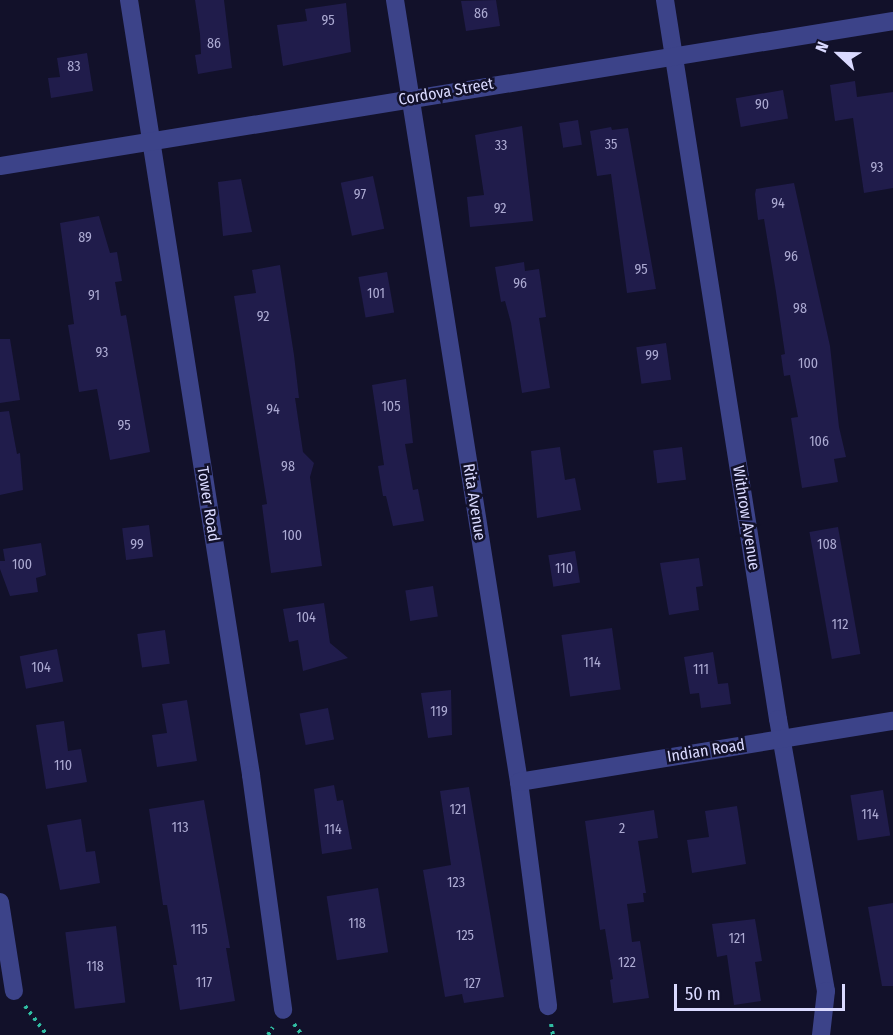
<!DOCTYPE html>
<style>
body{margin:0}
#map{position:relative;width:893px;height:1035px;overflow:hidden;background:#12112a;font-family:"Fira Sans Condensed",sans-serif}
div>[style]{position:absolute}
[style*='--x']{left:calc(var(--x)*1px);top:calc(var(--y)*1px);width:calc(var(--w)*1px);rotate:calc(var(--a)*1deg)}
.building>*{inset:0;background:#201c4b;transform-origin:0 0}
.path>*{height:4px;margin-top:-2px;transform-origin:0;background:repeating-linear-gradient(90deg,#30bda2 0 3px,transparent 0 7.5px)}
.minor>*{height:18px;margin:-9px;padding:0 9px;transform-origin:9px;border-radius:9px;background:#3c4389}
span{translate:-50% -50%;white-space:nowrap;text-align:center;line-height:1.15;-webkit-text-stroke:5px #12112a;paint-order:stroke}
.number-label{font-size:14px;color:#acaad2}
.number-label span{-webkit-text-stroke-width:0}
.street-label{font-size:16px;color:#dadaff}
.north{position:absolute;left:809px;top:24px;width:60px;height:60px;-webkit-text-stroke:4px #12112a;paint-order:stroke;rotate:292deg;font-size:16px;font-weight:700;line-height:24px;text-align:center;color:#dadaff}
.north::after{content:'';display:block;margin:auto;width:21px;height:27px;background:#dadaff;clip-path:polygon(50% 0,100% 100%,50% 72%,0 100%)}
.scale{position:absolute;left:674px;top:984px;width:171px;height:27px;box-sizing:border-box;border:3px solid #dadaff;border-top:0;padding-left:8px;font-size:18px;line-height:21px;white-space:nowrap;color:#dadaff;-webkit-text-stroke:4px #12112a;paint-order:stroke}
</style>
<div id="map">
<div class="building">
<div style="clip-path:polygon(195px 0,224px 0,232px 68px,198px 74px,195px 55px,201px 54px,200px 34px)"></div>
<div style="clip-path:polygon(496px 0,500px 26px,466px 31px,461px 1px)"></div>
<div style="clip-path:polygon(346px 3px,351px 52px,283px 66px,277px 25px,307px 21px,305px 9px)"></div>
<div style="clip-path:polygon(87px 53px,93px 91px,51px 98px,48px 78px,60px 77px,57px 58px)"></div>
<div style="clip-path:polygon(855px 81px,857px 97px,893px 92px,893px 188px,864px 193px,853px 118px,835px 121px,830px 85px)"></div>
<div style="left:783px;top:90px;width:29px;height:48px;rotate:80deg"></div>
<div style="left:578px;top:120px;width:25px;height:19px;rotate:81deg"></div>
<div style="clip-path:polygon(522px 126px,533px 221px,470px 227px,467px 197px,484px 195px,475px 135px)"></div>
<div style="clip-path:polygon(611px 127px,612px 130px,628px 128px,656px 289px,627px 293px,611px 174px,597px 176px,590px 131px)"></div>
<div style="left:373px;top:176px;width:54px;height:33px;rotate:78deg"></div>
<div style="clip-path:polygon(241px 179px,252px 232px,223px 236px,218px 182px)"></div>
<div style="clip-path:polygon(794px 183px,830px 346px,839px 427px,846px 457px,834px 459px,838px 482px,802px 488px,791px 418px,798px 417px,790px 375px,784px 376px,781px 355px,785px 354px,776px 292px,764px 219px,758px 220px,755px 194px,756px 189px)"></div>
<div style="clip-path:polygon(99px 216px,110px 253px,117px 252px,122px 281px,115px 282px,121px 316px,126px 315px,150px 452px,110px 460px,97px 389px,79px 392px,68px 325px,74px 324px,60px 223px)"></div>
<div style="clip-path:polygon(524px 262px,525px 271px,539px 269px,546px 317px,539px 318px,550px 388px,522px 393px,511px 323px,505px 301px,501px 302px,495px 267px)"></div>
<div style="clip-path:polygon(280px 265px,294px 355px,299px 398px,295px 398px,303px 452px,314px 463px,310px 477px,322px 566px,271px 573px,262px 505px,267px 504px,234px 296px,256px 293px,252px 270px)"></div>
<div style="left:387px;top:272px;width:41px;height:29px;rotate:80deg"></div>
<div style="clip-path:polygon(0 339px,10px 339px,20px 400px,0 403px)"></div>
<div style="left:666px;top:343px;width:37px;height:30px;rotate:82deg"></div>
<div style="clip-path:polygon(406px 379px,413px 443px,405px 444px,413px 490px,418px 489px,424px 521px,393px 526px,386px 496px,383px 496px,378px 466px,384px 465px,372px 385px)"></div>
<div style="clip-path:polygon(9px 411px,17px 454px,20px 453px,23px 490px,0 495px,0 412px)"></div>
<div style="clip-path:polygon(560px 447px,565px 480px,575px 478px,581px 510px,537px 518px,531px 451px)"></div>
<div style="left:682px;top:447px;width:33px;height:29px;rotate:83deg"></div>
<div style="left:149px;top:525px;width:32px;height:27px;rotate:83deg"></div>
<div style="left:838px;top:527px;width:129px;height:29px;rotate:80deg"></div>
<div style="clip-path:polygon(41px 543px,46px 575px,36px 578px,38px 592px,10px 596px,0 569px,0 561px,5px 561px,3px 549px)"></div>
<div style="left:575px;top:551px;width:32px;height:27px;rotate:81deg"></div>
<div style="clip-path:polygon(699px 558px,703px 586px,696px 587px,699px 610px,669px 615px,660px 563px)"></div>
<div style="left:433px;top:586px;width:31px;height:28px;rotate:81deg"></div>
<div style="clip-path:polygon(324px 603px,330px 643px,348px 658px,303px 671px,298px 640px,289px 642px,283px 609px)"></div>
<div style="left:612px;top:628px;width:62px;height:51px;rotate:82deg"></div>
<div style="left:165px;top:630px;width:34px;height:28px;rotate:82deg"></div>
<div style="left:57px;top:649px;width:33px;height:38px;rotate:79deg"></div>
<div style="clip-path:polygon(713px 652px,718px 684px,728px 683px,731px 704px,701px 708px,699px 693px,690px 694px,684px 657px)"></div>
<div style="clip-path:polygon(451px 690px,452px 735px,428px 738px,421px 693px)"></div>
<div style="clip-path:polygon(187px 700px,197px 761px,157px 767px,152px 735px,167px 733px,162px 704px)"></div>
<div style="left:328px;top:708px;width:32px;height:29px;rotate:79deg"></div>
<div style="clip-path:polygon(64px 721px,68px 751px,81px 749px,87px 782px,46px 789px,36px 725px)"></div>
<div style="clip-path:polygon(334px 785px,337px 801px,343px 800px,352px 849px,322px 854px,314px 789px)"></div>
<div style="clip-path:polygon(469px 787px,504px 997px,464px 1003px,462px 994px,445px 997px,423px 870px,451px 865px,440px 791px)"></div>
<div style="left:883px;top:790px;width:46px;height:33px;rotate:81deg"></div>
<div style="clip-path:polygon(204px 800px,230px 948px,226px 948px,235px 1001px,180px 1010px,173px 965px,177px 965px,167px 905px,163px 905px,149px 809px)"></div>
<div style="clip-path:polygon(737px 806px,746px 864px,692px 873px,687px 840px,709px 837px,705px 811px)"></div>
<div style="clip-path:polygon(654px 810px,658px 838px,638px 841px,646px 893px,643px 893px,644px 902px,627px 904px,632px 942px,640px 941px,649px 998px,613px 1003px,610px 980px,613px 979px,605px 929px,600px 930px,585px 821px)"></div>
<div style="clip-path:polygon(81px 819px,86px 852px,95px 851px,100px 883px,60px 890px,47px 825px)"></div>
<div style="left:378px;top:888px;width:65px;height:52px;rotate:81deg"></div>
<div style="clip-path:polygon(893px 903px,893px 986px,882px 986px,868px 907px)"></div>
<div style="clip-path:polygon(755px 919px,762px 961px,755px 962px,761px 1001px,734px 1005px,727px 955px,717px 957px,712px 924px)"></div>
<div style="left:116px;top:926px;width:77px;height:51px;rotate:83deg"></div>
</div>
<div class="path">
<div style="--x:25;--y:1006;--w:36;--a:53"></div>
<div style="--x:294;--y:1024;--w:14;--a:54"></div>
<div style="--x:551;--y:1024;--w:11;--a:80"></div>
<div style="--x:268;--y:1035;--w:9;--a:-58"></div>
</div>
<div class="minor">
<div style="--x:129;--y:0;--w:785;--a:81.05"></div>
<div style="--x:251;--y:775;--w:237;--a:82.2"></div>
<div style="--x:395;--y:0;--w:792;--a:80.99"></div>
<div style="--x:519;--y:782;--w:226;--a:82.6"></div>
<div style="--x:665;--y:0;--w:728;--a:81.07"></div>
<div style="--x:778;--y:719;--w:276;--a:80"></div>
<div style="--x:826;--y:991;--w:44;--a:96.5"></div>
<div style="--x:0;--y:166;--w:905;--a:-9.22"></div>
<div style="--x:519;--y:782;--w:379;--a:-9.3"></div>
<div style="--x:0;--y:902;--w:90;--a:81.1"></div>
</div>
<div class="number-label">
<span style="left:481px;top:14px">86</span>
<span style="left:328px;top:21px">95</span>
<span style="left:214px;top:44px">86</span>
<span style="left:74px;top:67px">83</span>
<span style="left:762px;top:105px">90</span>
<span style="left:611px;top:145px">35</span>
<span style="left:501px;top:146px">33</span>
<span style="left:877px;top:168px">93</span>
<span style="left:360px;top:195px">97</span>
<span style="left:778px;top:204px">94</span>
<span style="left:500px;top:209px">92</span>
<span style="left:85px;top:238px">89</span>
<span style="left:791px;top:257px">96</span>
<span style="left:641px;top:270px">95</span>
<span style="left:520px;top:284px">96</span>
<span style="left:376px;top:294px">101</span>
<span style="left:94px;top:296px">91</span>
<span style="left:800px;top:309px">98</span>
<span style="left:263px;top:317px">92</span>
<span style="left:102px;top:353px">93</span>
<span style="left:652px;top:356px">99</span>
<span style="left:808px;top:364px">100</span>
<span style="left:391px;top:407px">105</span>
<span style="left:273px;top:410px">94</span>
<span style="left:124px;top:426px">95</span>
<span style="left:819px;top:442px">106</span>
<span style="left:288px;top:467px">98</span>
<span style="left:292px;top:536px">100</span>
<span style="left:137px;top:545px">99</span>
<span style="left:827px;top:545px">108</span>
<span style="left:22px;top:565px">100</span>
<span style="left:564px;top:569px">110</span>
<span style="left:306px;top:618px">104</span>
<span style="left:840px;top:625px">112</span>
<span style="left:592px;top:663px">114</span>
<span style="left:41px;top:668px">104</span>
<span style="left:701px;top:670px">111</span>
<span style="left:439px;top:712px">119</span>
<span style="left:63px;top:766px">110</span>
<span style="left:458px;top:810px">121</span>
<span style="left:870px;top:815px">114</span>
<span style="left:180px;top:828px">113</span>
<span style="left:622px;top:829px">2</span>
<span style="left:333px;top:830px">114</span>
<span style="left:456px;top:883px">123</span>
<span style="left:357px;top:924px">118</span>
<span style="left:199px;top:930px">115</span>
<span style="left:465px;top:936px">125</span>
<span style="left:737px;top:939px">121</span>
<span style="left:627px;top:963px">122</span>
<span style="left:95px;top:967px">118</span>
<span style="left:204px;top:983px">117</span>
<span style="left:472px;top:984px">127</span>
</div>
<div class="street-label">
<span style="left:446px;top:92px;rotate:-10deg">Cordova Street</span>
<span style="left:474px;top:502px;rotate:81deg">Rita Avenue</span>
<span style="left:208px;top:504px;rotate:81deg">Tower Road</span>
<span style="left:746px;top:518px;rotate:81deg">Withrow Avenue</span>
<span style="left:706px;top:751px;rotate:-9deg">Indian Road</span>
</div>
<div class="north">N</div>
<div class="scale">50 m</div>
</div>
